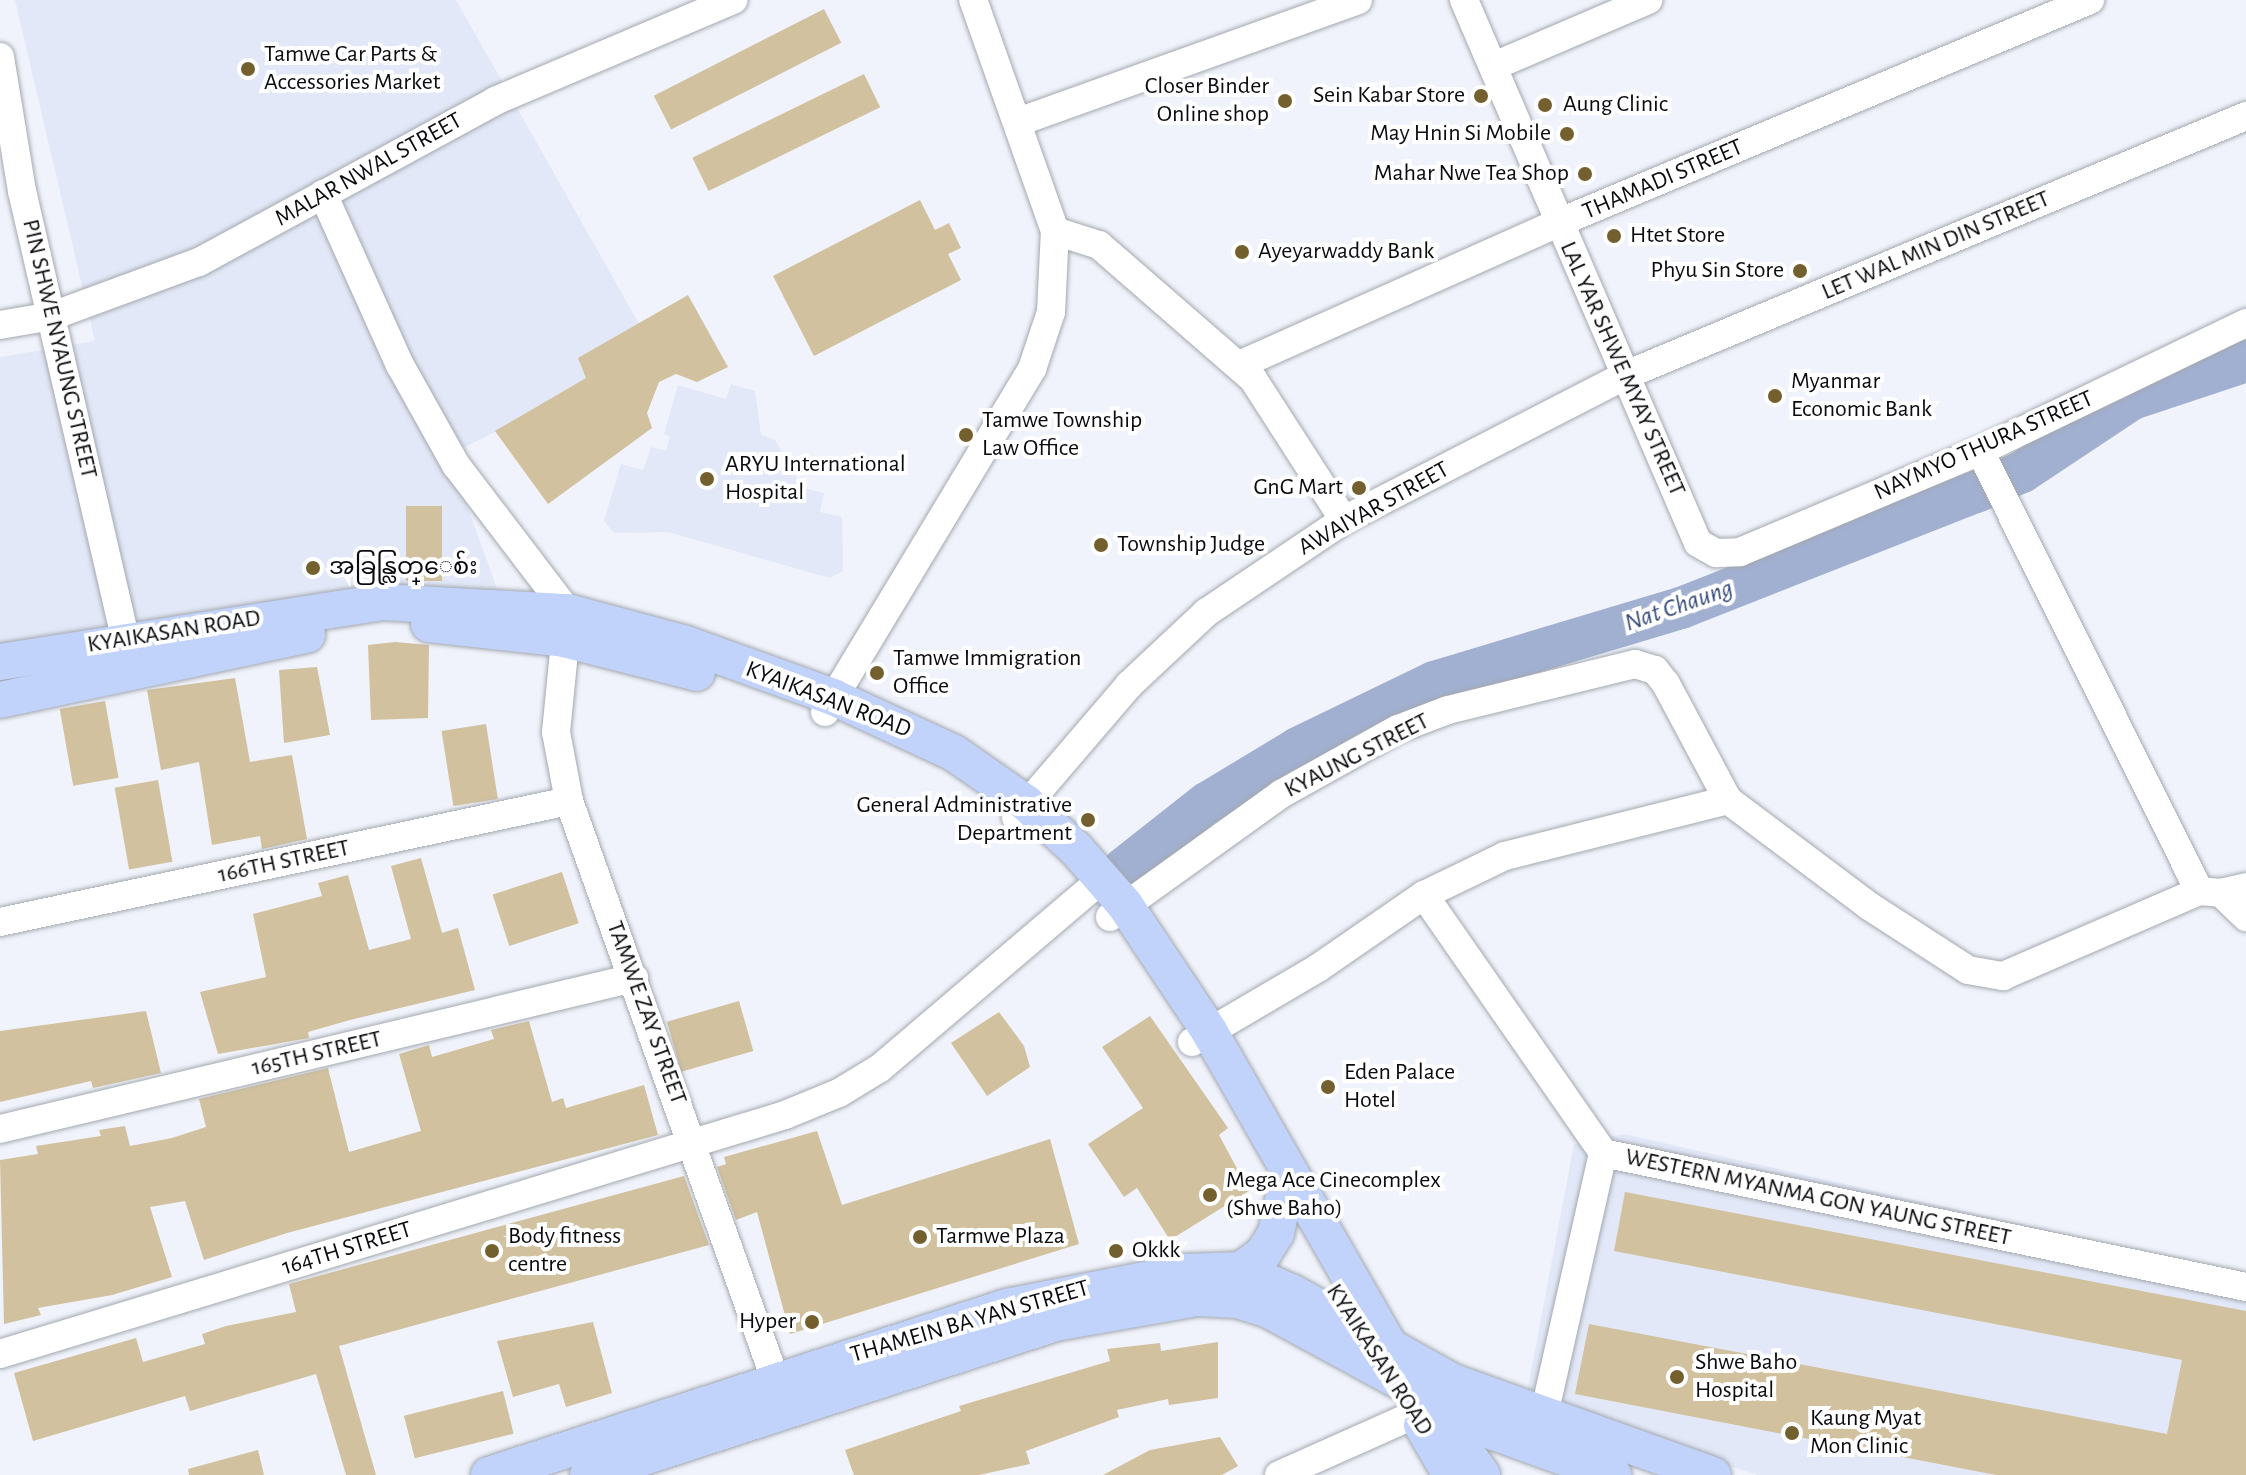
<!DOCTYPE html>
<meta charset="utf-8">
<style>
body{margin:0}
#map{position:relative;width:2246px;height:1475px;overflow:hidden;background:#f0f3fb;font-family:"Alegreya Sans","Noto Sans Myanmar",sans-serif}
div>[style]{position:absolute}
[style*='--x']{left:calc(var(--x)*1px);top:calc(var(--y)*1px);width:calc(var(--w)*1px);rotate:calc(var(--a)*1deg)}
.built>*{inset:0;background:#e2e8f7}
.river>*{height:42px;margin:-21px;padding:0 21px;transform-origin:21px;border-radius:21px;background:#a1b0d1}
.building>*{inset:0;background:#d1c19e;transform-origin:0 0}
.roads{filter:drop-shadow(0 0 2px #a4a8af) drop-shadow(0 0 2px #a4a8af)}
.minor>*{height:28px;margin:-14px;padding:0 14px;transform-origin:14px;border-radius:14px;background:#fff}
.major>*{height:36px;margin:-18px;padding:0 18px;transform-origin:18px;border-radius:18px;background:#c1d3fb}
.dots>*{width:22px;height:22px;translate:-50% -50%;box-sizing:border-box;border:4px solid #fff;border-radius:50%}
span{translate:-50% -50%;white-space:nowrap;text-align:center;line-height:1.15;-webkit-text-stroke:8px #fff;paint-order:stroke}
.poi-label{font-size:24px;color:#0a0b0e}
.left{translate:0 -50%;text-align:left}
.right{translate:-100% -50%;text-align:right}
.street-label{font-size:24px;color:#0a0b0e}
.water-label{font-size:26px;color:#374b79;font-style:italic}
</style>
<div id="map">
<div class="built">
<div style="clip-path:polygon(15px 0,456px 0,655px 352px,449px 455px,500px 597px,0 653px,0 357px,95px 341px)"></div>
<div style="clip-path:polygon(731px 384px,755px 391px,761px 435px,775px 440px,803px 488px,824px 493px,820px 512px,842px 517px,843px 571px,830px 578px,668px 532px,614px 533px,604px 521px,621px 464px,643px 470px,651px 447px,666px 451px,670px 436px,664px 434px,678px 385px,726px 399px)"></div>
<div style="clip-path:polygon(1624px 1134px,2246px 1275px,2246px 1475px,1758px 1475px,1525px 1403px,1574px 1144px)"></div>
</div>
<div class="river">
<div style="--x:1123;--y:869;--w:107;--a:-38.2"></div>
<div style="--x:1207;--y:803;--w:106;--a:-31.1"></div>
<div style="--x:1298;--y:748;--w:151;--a:-25.9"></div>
<div style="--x:1434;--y:682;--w:258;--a:-16.7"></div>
<div style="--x:1681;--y:608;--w:317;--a:-21.5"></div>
<div style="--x:1976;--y:492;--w:50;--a:-23.5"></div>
<div style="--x:2022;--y:472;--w:132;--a:-33.6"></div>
<div style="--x:2132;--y:399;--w:120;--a:-18.4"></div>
</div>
<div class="building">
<div style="left:824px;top:9px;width:38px;height:191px;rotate:63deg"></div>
<div style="left:864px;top:74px;width:37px;height:191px;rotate:64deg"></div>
<div style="clip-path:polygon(920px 200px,935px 230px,949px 223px,961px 248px,948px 254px,961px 280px,814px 356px,773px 276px)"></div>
<div style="clip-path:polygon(688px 295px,728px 367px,697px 382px,676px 374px,659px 382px,647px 413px,652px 428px,548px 504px,495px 431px,586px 378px,578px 358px)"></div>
<div style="left:442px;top:506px;width:75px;height:36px;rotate:90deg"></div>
<div style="clip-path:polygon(395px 642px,429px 645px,428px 718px,371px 720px,368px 645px)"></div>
<div style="clip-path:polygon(317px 667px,330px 735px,284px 743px,279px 670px)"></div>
<div style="clip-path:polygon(235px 678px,250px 762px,292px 755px,307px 839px,262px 849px,260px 836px,212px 845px,199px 762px,161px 770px,147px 690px)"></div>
<div style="left:105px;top:701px;width:78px;height:46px;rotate:80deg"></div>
<div style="left:486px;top:724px;width:76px;height:45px;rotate:81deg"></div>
<div style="left:158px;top:780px;width:83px;height:44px;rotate:80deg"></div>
<div style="clip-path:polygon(421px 858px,442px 933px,458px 928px,475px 990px,350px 1020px,308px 1032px,309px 1038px,218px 1054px,200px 992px,266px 977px,253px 914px,322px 896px,318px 883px,348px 875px,369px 950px,411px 939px,391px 866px)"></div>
<div style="left:562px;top:872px;width:54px;height:73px;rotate:72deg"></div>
<div style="left:739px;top:1001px;width:52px;height:75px;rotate:74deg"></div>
<div style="clip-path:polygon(146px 1011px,161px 1073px,93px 1088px,91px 1081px,0 1102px,0 1031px)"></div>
<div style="clip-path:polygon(999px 1012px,1024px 1046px,1030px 1067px,987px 1096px,951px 1043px)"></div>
<div style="clip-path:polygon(1150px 1016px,1228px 1128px,1219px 1135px,1249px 1191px,1170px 1240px,1137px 1188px,1124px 1197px,1088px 1144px,1143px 1108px,1102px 1047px)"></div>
<div style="clip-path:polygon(529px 1021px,552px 1102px,563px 1098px,566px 1108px,644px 1085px,658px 1135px,287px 1233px,204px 1260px,185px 1201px,150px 1207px,172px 1277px,112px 1295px,38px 1308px,41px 1315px,4px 1324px,0 1160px,38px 1154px,36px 1146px,101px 1136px,99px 1130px,125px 1126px,130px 1146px,172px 1138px,206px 1127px,199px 1099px,328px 1068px,349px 1152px,421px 1131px,399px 1054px,429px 1045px,432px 1057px,494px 1039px,491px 1030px)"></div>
<div style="clip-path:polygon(817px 1131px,842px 1205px,1050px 1139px,1079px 1244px,790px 1334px,757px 1212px,736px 1220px,717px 1167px,726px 1164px,724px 1157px)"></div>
<div style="clip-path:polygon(684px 1176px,709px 1245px,339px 1346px,376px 1475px,346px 1475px,316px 1374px,190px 1411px,185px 1396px,33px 1441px,14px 1373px,136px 1338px,143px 1362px,205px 1344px,202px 1334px,226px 1326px,296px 1312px,289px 1284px)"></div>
<div style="clip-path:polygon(1625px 1192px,2246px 1311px,2246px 1475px,1996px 1475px,1575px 1394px,1589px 1324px,2167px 1434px,2182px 1360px,1614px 1251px)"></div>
<div style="clip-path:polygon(593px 1322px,612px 1393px,566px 1407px,559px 1384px,513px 1397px,497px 1341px)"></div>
<div style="clip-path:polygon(1218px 1342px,1218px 1398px,1169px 1405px,1168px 1399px,1117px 1410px,1119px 1417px,1026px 1451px,1030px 1464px,979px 1475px,854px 1475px,845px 1450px,961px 1411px,959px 1406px,1110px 1361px,1107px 1349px,1160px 1343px,1161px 1351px)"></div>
<div style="left:503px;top:1391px;width:44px;height:102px;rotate:76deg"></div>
<div style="clip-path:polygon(1220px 1437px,1238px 1466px,1222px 1475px,1103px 1475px,1150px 1450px)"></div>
<div style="clip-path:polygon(258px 1450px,264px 1475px,189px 1475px,188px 1469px)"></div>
</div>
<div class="roads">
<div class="minor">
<div style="--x:1464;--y:0;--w:591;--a:66.69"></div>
<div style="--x:1698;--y:543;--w:21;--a:29"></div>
<div style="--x:1716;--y:553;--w:24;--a:-2"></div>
<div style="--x:1740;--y:552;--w:260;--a:-22.8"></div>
<div style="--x:1980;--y:451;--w:295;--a:-25.7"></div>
<div style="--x:0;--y:57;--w:136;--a:80.7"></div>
<div style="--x:22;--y:191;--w:483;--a:77"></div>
<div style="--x:1494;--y:66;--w:168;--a:-23.2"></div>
<div style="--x:1018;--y:122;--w:361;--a:-19.7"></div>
<div style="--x:323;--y:194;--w:188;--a:65.8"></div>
<div style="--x:400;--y:365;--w:115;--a:60.8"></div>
<div style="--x:456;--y:465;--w:185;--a:52.7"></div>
<div style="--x:568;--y:612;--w:121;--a:95.7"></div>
<div style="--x:556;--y:732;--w:70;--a:79.3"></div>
<div style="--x:569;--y:801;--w:614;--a:70.38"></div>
<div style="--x:1055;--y:231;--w:46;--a:17.7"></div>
<div style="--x:1099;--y:245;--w:204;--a:41"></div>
<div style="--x:1253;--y:379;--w:168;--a:57.2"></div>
<div style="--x:0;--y:325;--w:53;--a:-9.8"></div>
<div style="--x:52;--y:316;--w:157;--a:-20.2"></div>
<div style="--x:199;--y:262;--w:337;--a:-28.5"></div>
<div style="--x:495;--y:101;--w:259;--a:-23"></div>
<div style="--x:1239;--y:365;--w:349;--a:-24"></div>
<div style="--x:1558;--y:223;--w:577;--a:-22.74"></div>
<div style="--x:1980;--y:451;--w:491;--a:63.5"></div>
<div style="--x:825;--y:712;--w:401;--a:-58.9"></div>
<div style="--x:1032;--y:369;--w:60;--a:-71.6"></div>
<div style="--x:1051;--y:312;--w:81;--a:-87.2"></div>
<div style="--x:1055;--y:231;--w:245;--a:-109.5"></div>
<div style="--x:1016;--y:817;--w:174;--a:-49.4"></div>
<div style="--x:1129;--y:685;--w:107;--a:-43.1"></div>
<div style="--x:1207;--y:612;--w:165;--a:-33.9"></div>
<div style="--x:1344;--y:520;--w:317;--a:-27.2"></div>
<div style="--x:1626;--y:375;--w:672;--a:-22.67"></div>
<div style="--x:2221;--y:893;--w:35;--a:44"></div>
<div style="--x:1424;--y:895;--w:314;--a:55.2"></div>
<div style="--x:1603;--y:1153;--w:657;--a:11.77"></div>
<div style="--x:1110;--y:917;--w:211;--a:-35.7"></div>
<div style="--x:1281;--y:794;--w:134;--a:-29.1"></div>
<div style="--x:1398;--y:729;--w:53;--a:-20.8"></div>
<div style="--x:1448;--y:710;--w:193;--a:-13.8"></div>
<div style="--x:1635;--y:664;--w:21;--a:17"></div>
<div style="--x:1655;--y:670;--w:18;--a:52"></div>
<div style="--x:1666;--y:684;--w:132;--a:61.9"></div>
<div style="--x:1728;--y:800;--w:176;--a:36.9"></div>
<div style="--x:1869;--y:906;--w:118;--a:32.9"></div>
<div style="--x:1968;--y:970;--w:36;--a:10"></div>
<div style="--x:2003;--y:976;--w:214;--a:-23.4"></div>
<div style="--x:2199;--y:891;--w:22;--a:5"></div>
<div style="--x:2221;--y:893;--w:26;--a:-13"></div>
<div style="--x:0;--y:922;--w:582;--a:-12.01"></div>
<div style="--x:1192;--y:1042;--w:146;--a:-30.4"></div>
<div style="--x:1318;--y:968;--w:129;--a:-34.6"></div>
<div style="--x:1424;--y:895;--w:90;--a:-25.7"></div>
<div style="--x:1505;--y:856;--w:230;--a:-14.1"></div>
<div style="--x:0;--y:1129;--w:652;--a:-13.4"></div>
<div style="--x:0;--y:1354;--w:821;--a:-16.93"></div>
<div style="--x:785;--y:1115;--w:58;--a:-22.2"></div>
<div style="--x:839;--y:1093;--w:48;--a:-31.4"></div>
<div style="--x:880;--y:1068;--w:292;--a:-40.4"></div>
<div style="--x:1544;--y:1415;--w:269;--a:-77.3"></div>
<div style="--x:1279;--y:1475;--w:150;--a:-24"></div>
</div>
<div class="major">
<div style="--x:429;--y:624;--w:136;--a:6.3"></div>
<div style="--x:564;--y:639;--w:137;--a:14.3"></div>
<div style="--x:0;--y:662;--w:386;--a:-8.9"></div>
<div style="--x:381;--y:602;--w:187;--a:3.1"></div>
<div style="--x:568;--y:612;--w:122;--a:15.2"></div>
<div style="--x:686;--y:644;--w:156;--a:19.8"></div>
<div style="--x:833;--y:697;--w:133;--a:24.8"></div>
<div style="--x:954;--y:753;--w:88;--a:34.8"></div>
<div style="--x:1026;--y:803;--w:68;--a:42.6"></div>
<div style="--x:1076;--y:849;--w:74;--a:48.8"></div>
<div style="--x:1125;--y:905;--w:151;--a:56.3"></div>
<div style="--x:1209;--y:1031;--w:360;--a:60.2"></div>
<div style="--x:1388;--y:1343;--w:162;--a:54.5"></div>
<div style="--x:0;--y:700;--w:314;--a:-12"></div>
<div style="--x:1241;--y:1270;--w:27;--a:-36"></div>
<div style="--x:1263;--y:1254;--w:25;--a:-58"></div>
<div style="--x:1276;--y:1233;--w:33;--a:-78"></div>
<div style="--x:1422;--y:1425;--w:58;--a:59.9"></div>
<div style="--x:489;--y:1475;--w:545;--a:-17.97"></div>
<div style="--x:1007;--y:1307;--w:182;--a:-11.1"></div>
<div style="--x:1186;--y:1272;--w:55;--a:-2.1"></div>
<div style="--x:1241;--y:1270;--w:57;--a:23.9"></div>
<div style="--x:1293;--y:1293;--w:183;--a:29.1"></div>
<div style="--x:1453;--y:1382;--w:276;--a:19.7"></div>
<div style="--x:588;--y:1475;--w:491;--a:-18"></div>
<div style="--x:1055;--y:1323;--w:144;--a:-10"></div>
<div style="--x:1197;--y:1298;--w:40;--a:2.9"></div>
<div style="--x:1237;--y:1300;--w:31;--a:17"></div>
<div style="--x:1267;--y:1309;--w:258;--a:28.5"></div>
<div style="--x:1494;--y:1432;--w:127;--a:19.9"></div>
</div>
</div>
<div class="dots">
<div style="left:248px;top:69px;background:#745f2e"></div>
<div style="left:1481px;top:96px;background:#745f2e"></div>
<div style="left:1285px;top:101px;background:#745f2e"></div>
<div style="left:1545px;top:105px;background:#745f2e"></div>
<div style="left:1567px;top:134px;background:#745f2e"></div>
<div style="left:1585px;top:174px;background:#745f2e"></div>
<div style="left:1614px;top:236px;background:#745f2e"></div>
<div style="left:1242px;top:252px;background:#745f2e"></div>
<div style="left:1800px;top:271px;background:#745f2e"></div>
<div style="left:1775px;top:396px;background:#745f2e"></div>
<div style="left:966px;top:435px;background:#745f2e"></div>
<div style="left:707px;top:479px;background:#745f2e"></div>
<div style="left:1359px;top:488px;background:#745f2e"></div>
<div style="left:1101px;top:545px;background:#745f2e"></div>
<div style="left:313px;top:568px;background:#745f2e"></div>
<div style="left:877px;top:673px;background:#745f2e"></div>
<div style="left:1088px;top:820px;background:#745f2e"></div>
<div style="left:1328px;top:1087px;background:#745f2e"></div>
<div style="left:1210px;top:1195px;background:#745f2e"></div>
<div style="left:920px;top:1237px;background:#745f2e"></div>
<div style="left:492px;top:1251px;background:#745f2e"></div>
<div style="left:1116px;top:1251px;background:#745f2e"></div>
<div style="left:812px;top:1322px;background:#745f2e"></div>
<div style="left:1677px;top:1377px;background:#745f2e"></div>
<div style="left:1792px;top:1433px;background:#745f2e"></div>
</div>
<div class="poi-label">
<span class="left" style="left:264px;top:69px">Tamwe Car Parts &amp;<br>Accessories Market</span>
<span class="right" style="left:1269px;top:101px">Closer Binder<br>Online shop</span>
<span class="right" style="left:1465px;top:96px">Sein Kabar Store</span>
<span class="left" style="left:1563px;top:105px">Aung Clinic</span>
<span class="right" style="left:1551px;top:134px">May Hnin Si Mobile</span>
<span class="right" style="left:1569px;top:174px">Mahar Nwe Tea Shop</span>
<span class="left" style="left:1630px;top:236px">Htet Store</span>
<span class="left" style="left:1258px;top:252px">Ayeyarwaddy Bank</span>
<span class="right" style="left:1784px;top:271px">Phyu Sin Store</span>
<span class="left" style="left:1791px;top:396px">Myanmar<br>Economic Bank</span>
<span class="left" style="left:982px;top:435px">Tamwe Township<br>Law Office</span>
<span class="left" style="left:725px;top:479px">ARYU International<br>Hospital</span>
<span class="right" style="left:1343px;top:488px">GnG Mart</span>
<span class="left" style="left:1117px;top:545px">Township Judge</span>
<span class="left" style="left:329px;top:568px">အခြန္လြတ္ေစ်း</span>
<span class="left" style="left:893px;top:673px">Tamwe Immigration<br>Office</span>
<span class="right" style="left:1072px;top:820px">General Administrative<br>Department</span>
<span class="left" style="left:1344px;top:1087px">Eden Palace<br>Hotel</span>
<span class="left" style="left:1226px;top:1195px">Mega Ace Cinecomplex<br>(Shwe Baho)</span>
<span class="left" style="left:508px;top:1251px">Body fitness<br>centre</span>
<span class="left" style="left:936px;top:1237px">Tarmwe Plaza</span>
<span class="left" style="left:1132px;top:1251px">Okkk</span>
<span class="right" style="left:796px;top:1322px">Hyper</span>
<span class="left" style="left:1695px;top:1377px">Shwe Baho<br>Hospital</span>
<span class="left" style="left:1810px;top:1433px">Kaung Myat<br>Mon Clinic</span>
</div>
<div class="street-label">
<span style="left:369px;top:170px;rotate:-29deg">MALAR NWAL STREET</span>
<span style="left:1663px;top:180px;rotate:-23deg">THAMADI STREET</span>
<span style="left:1936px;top:246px;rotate:-23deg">LET WAL MIN DIN STREET</span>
<span style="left:59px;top:349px;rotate:77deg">PIN SHWE NYAUNG STREET</span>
<span style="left:1622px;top:369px;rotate:66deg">LAL YAR SHWE MYAY STREET</span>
<span style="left:1984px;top:446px;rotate:-24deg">NAYMYO THURA STREET</span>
<span style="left:1374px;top:509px;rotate:-29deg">AWAIYAR STREET</span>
<span style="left:174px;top:632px;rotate:-9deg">KYAIKASAN ROAD</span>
<span style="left:828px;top:700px;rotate:21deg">KYAIKASAN ROAD</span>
<span style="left:1357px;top:756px;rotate:-27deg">KYAUNG STREET</span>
<span style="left:284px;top:862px;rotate:-12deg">166TH STREET</span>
<span style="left:646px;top:1013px;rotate:70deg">TAMWE ZAY STREET</span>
<span style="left:317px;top:1054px;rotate:-13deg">165TH STREET</span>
<span style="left:1818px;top:1198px;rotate:12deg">WESTERN MYANMA GON YAUNG STREET</span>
<span style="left:347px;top:1249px;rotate:-17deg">164TH STREET</span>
<span style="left:970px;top:1322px;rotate:-16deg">THAMEIN BA YAN STREET</span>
<span style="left:1379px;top:1360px;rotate:57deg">KYAIKASAN ROAD</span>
</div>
<div class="water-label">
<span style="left:1679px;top:606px;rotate:-19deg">Nat Chaung</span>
</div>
</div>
